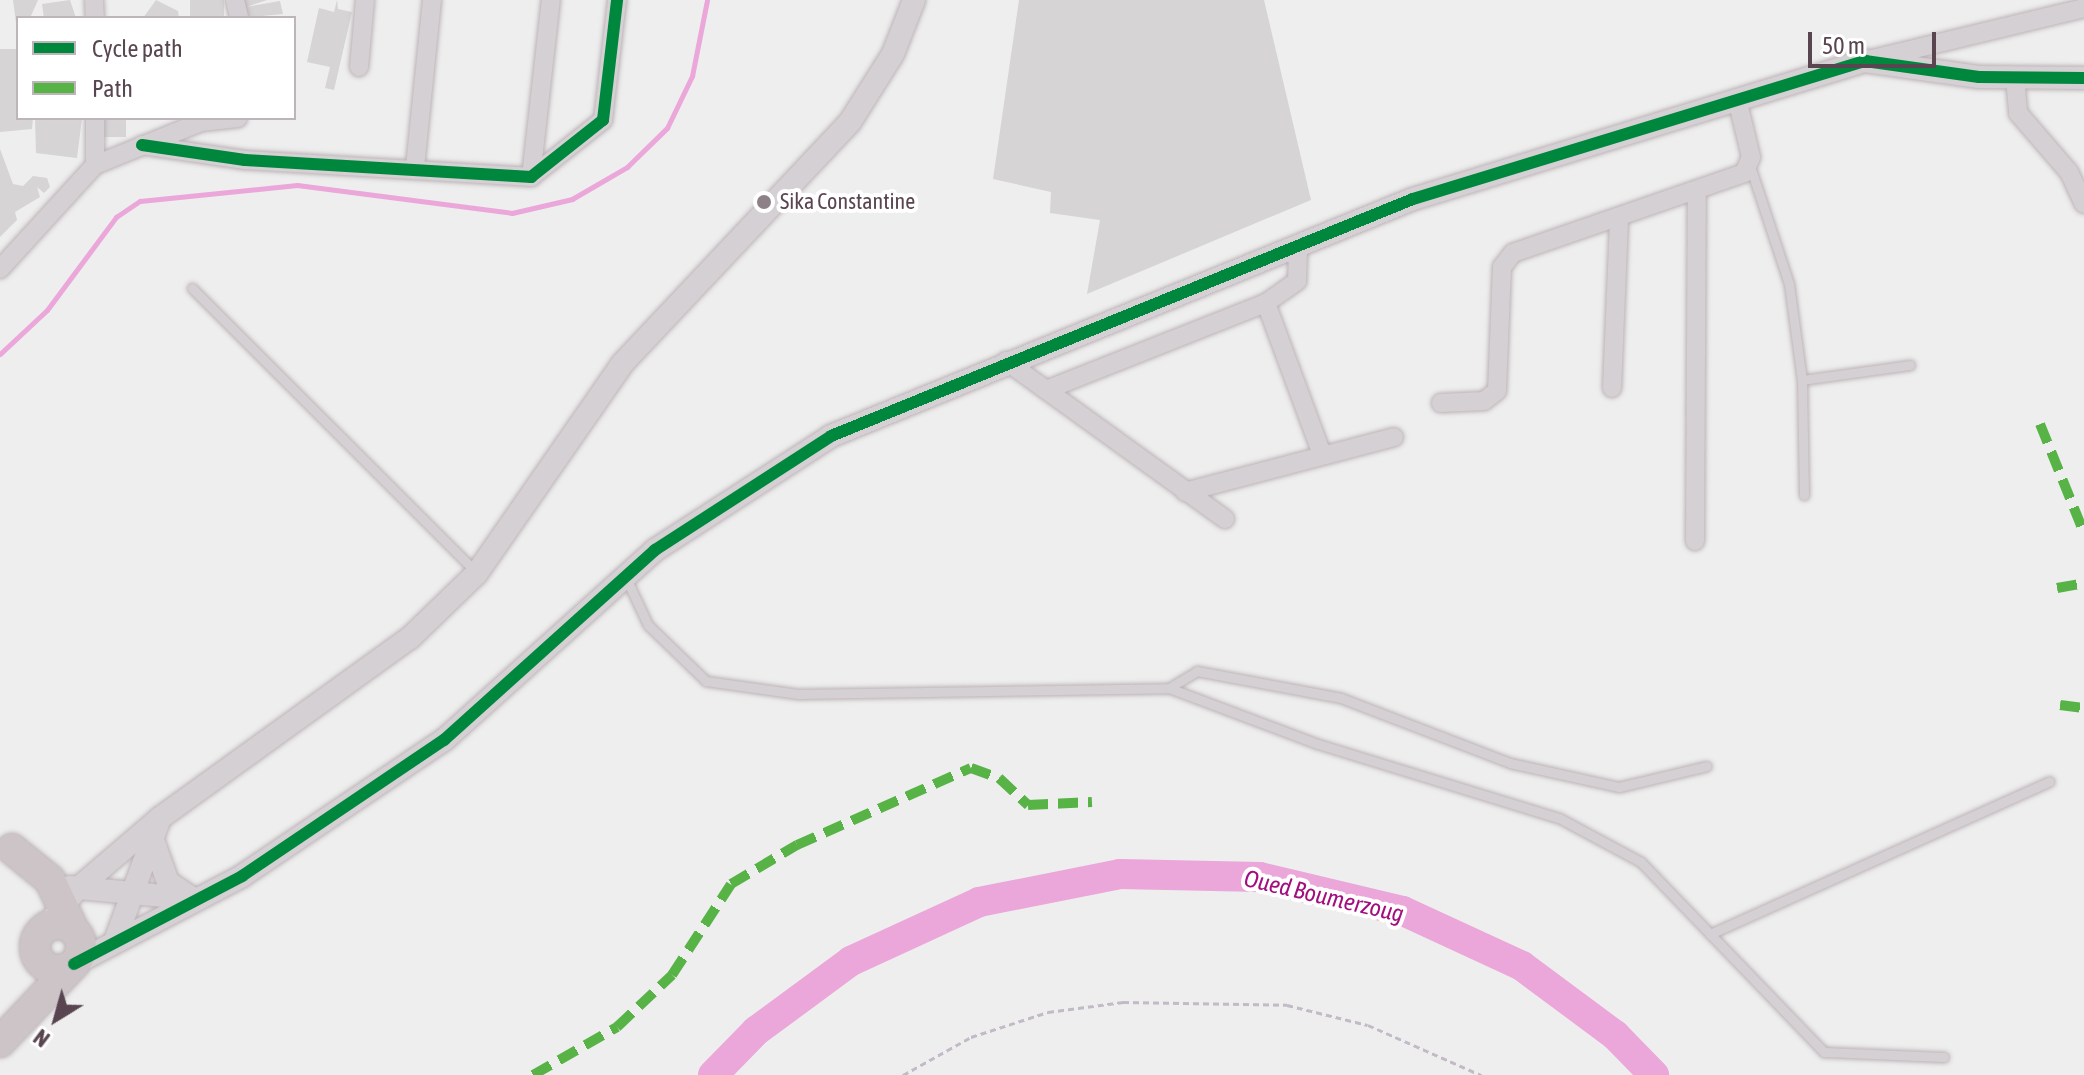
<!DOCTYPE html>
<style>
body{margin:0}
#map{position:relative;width:2084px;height:1075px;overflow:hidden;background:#edeeed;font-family:"Asap Condensed",sans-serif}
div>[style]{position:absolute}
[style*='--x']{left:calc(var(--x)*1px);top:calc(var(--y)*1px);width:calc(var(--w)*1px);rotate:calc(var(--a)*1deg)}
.stream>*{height:5px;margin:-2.5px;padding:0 2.5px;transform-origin:2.5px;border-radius:2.5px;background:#eba6da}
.river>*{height:30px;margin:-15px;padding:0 15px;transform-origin:15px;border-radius:15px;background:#eba6da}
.building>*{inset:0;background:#d6d4d4;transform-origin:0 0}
.path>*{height:3px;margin-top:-1.5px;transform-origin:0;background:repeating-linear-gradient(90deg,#c3bac7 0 6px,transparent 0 10px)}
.roads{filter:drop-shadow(0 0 2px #bdb2b7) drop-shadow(0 0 2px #bdb2b7)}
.service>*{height:9px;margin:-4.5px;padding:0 4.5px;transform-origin:4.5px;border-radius:4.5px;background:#d5d0d3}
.minor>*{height:18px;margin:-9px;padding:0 9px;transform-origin:9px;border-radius:9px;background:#d5d0d3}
.tertiary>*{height:22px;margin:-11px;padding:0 11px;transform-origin:11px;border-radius:11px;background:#d5d0d3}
.trunk>*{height:30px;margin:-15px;padding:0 15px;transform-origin:15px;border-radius:15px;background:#ccc4c7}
.trunk>.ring{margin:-15px;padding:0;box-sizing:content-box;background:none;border:30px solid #ccc4c7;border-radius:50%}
.quiet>*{height:10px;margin-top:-5px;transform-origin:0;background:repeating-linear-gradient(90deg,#58b347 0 20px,transparent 0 30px)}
.cycleway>*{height:12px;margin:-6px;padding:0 6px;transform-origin:6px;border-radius:6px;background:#00873e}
.dots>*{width:22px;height:22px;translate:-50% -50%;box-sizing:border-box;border:4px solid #fff;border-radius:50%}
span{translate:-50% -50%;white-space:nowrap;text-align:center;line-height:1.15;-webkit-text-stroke:8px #fff;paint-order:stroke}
.poi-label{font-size:22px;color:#59454f}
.left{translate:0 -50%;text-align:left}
.water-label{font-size:24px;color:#a30e7f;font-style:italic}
.legend{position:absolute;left:16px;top:16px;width:280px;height:104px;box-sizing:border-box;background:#fff;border:2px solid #bdb5b9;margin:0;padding:10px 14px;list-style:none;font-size:24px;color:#59454f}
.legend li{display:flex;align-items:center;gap:16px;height:40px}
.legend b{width:40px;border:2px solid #bdb5b9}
.north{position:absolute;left:16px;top:979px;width:80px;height:80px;-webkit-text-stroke:6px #fff;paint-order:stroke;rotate:217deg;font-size:22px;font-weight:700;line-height:32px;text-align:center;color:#59454f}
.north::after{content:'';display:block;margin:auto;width:28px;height:36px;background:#59454f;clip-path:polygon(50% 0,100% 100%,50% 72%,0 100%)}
.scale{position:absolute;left:1808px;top:32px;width:128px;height:36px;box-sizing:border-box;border:4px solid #59454f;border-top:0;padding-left:10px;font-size:24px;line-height:28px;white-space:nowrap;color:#59454f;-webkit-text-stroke:6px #fff;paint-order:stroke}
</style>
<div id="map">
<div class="stream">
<div style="--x:0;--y:354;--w:64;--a:-43.1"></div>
<div style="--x:47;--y:310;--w:116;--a:-53.4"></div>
<div style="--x:116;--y:217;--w:29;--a:-34"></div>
<div style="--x:140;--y:201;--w:158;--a:-5.8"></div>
<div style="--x:297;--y:185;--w:217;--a:7.4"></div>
<div style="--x:512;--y:213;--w:62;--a:-13.1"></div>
<div style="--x:572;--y:199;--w:64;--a:-30.2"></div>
<div style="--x:627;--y:167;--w:56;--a:-44.3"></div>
<div style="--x:667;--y:128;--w:58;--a:-64.3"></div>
<div style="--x:692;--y:76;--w:77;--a:-78.8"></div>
</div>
<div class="river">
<div style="--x:713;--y:1075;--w:62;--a:-45.7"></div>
<div style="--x:756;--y:1031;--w:118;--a:-36.4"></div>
<div style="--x:851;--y:961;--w:141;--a:-24.7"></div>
<div style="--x:979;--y:902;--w:144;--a:-11.2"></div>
<div style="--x:1120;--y:874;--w:140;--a:1.2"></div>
<div style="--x:1260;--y:877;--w:147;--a:13.4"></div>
<div style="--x:1403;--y:911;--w:131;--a:24.8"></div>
<div style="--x:1522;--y:966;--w:116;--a:36.6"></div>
<div style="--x:1615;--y:1035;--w:56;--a:45.7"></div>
</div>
<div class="building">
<div style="clip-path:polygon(13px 0,38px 0,30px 18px,18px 18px,18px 38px)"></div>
<div style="clip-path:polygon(70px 0,76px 18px,44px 18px,42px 4px)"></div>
<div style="clip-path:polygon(156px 0,178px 11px,179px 18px,143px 18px)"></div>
<div style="left:190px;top:0;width:34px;height:18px"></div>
<div style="clip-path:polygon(237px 0,267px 0,246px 7px,280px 1px,283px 14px,241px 18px)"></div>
<div style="clip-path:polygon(337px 0,338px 9px,352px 12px,334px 90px,325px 88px,330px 67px,307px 62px,319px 8px,334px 12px)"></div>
<div style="clip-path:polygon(1019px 0,1264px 0,1311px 200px,1087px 294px,1100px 220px,1050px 213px,1051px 192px,993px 179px)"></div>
<div style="clip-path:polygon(0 49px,18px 49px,18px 118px,33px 118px,32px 129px,0 132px)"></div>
<div style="clip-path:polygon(35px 118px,82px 118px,77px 158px,36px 153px)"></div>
<div style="left:93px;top:118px;width:33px;height:19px"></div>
<div style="clip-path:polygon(0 149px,13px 184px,23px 186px,33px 176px,47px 178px,50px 187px,44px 193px,37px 187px,40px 197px,15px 212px,17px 220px,0 237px)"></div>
</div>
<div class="path">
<div style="--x:903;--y:1075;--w:78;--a:-29.2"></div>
<div style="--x:971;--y:1037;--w:81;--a:-18"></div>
<div style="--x:1048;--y:1012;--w:76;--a:-7.6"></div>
<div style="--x:1123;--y:1002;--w:164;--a:1"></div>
<div style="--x:1287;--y:1005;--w:83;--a:13.9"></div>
<div style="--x:1368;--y:1025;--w:124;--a:23.9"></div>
</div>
<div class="roads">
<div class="service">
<div style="--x:1750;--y:166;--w:124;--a:71.7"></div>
<div style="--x:1789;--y:284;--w:97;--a:82.3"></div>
<div style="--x:1802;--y:380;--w:109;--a:-7.9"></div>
<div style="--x:192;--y:288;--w:403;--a:45"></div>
<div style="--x:1802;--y:380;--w:115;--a:89"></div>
<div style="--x:626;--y:578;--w:52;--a:64.9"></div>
<div style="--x:648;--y:625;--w:81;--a:44"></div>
<div style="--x:706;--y:681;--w:93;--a:8"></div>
<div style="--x:798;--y:694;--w:371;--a:-0.9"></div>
<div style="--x:1169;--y:688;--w:159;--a:20.6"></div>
<div style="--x:1318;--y:744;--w:252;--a:17.1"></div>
<div style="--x:1559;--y:818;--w:93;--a:28.2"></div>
<div style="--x:1641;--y:862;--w:264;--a:46.1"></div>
<div style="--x:1824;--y:1052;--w:120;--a:2.4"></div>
<div style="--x:1169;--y:688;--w:33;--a:-31"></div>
<div style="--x:1197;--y:671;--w:147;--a:10.6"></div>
<div style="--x:1341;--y:698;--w:181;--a:21"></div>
<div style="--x:1510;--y:763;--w:112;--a:12.4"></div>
<div style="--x:1619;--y:787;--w:90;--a:-13.4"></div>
<div style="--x:1710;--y:934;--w:372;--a:-24.2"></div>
</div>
<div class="minor">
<div style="--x:94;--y:0;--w:18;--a:87"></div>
<div style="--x:235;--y:0;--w:18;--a:77"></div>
<div style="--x:1869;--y:60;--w:221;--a:-13.6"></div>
<div style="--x:359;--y:67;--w:67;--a:-84.9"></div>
<div style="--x:2015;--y:77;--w:36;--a:85"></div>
<div style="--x:2018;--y:113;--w:78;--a:49.2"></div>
<div style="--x:2069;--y:172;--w:35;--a:65"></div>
<div style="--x:95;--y:118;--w:47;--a:90"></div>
<div style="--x:142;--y:145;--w:104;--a:8.3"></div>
<div style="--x:245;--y:160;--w:287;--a:3.4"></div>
<div style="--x:531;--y:177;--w:92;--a:-38.4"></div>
<div style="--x:603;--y:120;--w:121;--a:-83.3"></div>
<div style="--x:415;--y:167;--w:168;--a:-84.2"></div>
<div style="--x:531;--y:177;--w:178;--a:-83.6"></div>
<div style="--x:0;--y:269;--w:141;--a:-47.6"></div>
<div style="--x:95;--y:165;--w:114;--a:-22.1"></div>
<div style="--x:201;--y:122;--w:37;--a:-6"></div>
<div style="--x:1266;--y:303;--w:159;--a:69.7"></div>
<div style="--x:1006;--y:361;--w:270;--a:35.8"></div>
<div style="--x:1612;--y:388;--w:170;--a:-87.6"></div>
<div style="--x:1046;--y:390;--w:237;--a:-21.6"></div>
<div style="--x:1266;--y:303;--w:38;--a:-35"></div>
<div style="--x:1297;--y:281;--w:35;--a:-88"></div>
<div style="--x:1441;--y:403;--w:43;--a:-2.7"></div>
<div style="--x:1484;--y:401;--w:16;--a:-38"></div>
<div style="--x:1497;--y:391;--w:124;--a:-87.7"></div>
<div style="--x:1502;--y:267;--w:18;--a:-52"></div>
<div style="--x:1513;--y:253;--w:244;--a:-19.1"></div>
<div style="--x:1744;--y:173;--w:17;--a:-66"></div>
<div style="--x:1751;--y:157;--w:60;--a:-103.6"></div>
<div style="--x:1185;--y:492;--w:216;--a:-14.7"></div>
<div style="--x:1695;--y:541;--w:351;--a:-89.7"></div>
</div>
<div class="tertiary">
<div style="--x:154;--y:843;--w:41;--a:70.3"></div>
<div style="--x:168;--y:882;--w:27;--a:34"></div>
<div style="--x:69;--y:887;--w:127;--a:5.4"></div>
<div style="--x:41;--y:933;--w:55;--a:-50.9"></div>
<div style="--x:76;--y:890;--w:111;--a:-40.6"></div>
<div style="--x:160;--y:818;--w:308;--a:-35.8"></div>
<div style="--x:410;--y:638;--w:93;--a:-44.1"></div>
<div style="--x:477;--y:573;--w:254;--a:-55.2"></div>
<div style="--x:622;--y:364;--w:332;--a:-46.7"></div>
<div style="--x:850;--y:122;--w:80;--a:-57.7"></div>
<div style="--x:893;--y:54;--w:58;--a:-68.7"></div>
<div style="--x:115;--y:941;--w:131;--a:-69.9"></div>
<div style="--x:74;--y:964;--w:190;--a:-27.6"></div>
<div style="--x:242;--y:876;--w:244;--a:-34"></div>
<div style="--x:444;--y:740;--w:284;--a:-42"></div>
<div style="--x:655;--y:550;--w:210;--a:-32.9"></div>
<div style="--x:831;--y:436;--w:628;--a:-22.16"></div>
<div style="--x:1413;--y:199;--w:473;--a:-17"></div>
<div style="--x:1865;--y:61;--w:115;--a:8"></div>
<div style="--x:1979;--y:77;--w:105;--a:0.5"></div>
</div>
<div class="trunk">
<div style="--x:12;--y:849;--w:49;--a:39.2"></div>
<div style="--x:50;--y:880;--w:54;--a:64.9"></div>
<div class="ring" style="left:35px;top:924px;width:16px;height:16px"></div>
<div style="--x:0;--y:1042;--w:108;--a:-46.5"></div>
</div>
</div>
<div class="quiet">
<div style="--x:2040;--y:424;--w:118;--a:68"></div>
<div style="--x:2057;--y:588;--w:27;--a:-10"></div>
<div style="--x:2060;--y:705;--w:24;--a:7"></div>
<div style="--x:533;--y:1075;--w:97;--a:-29.7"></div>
<div style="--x:617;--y:1027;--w:76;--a:-43.4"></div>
<div style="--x:672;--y:975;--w:108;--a:-57"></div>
<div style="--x:731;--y:884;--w:77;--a:-30.6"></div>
<div style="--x:797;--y:845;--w:190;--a:-23.9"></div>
<div style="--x:971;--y:768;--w:30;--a:20"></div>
<div style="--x:999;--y:778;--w:40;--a:43"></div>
<div style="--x:1028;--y:805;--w:64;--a:-2.7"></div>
</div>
<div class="cycleway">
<div style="--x:142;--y:145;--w:104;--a:8.3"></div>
<div style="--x:245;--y:160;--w:287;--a:3.4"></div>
<div style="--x:531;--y:177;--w:92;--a:-38.4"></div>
<div style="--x:603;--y:120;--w:121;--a:-83.3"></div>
<div style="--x:74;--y:964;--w:190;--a:-27.6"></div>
<div style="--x:242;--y:876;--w:244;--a:-34"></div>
<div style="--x:444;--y:740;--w:284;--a:-42"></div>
<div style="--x:655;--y:550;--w:210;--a:-32.9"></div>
<div style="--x:831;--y:436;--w:628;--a:-22.16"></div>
<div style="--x:1413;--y:199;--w:473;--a:-17"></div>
<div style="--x:1865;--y:61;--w:115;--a:8"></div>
<div style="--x:1979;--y:77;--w:105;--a:0.5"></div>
</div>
<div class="dots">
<div style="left:764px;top:202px;background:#8d8086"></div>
</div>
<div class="poi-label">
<span class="left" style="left:780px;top:202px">Sika Constantine</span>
</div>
<div class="water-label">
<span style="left:1324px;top:896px;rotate:13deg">Oued Boumerzoug</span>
</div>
<ul class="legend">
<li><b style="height:10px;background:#00873e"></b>Cycle path</li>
<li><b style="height:10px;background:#58b347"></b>Path</li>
</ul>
<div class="north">N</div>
<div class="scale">50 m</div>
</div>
